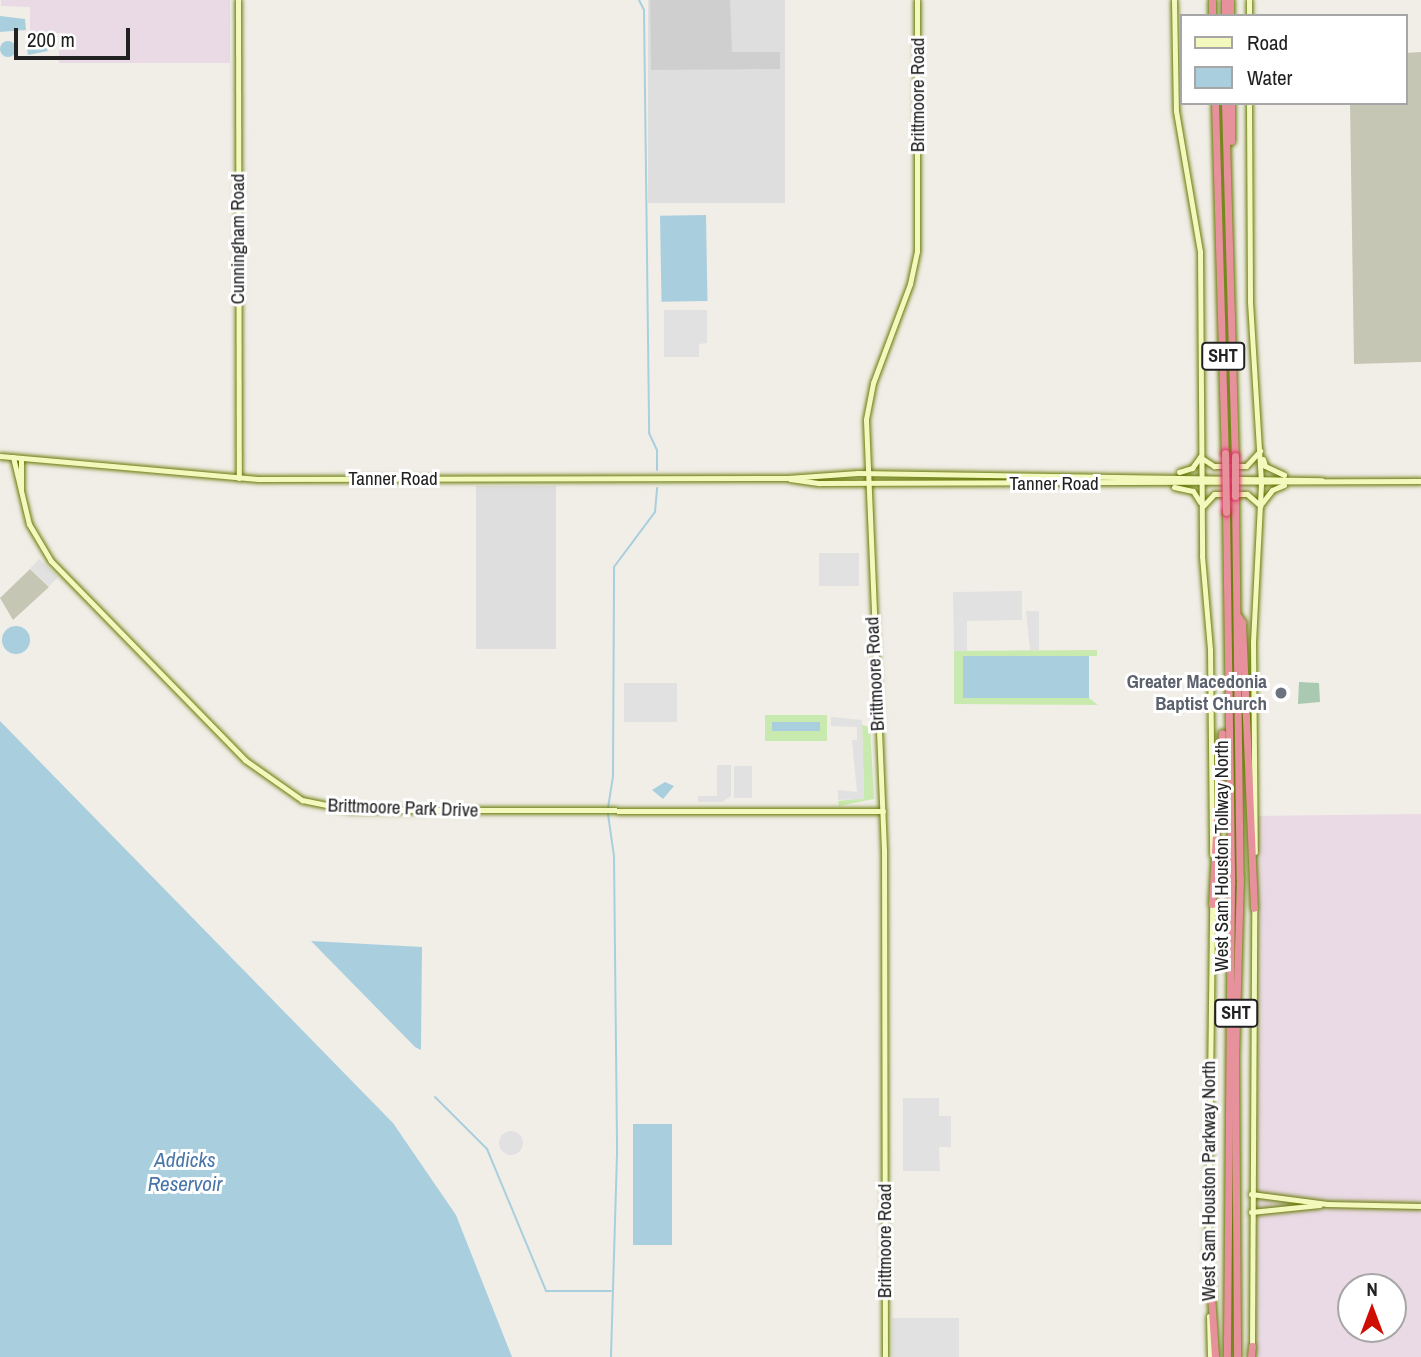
<!DOCTYPE html>
<style>
body{margin:0}
#map{position:relative;width:1421px;height:1357px;overflow:hidden;background:#f1eee8;font-family:"Archivo Narrow",sans-serif}
div>[style]{position:absolute}
[style*='--x']{left:calc(var(--x)*1px);top:calc(var(--y)*1px);width:calc(var(--w)*1px);rotate:calc(var(--a)*1deg)}
.residential>*{inset:0;background:#dfdede;transform-origin:0 0}
.industrial>*{inset:0;background:#eadae6}
.religious>*{inset:0;background:#cfcfcf}
.construction>*{inset:0;background:#c5c6b3}
.grass>*{inset:0;background:#c9eaaf;transform-origin:0 0}
.cemetery>*{inset:0;background:#a9cab0}
.parking>*{inset:0;background:#e1e1e1;transform-origin:0 0}
.round{border-radius:50%}
.water>*{inset:0;background:#a9cfde;transform-origin:0 0}
.stream>*{height:2px;margin:-1px;padding:0 1px;transform-origin:1px;border-radius:1px;background:#a9cfde}
.roads{filter:drop-shadow(0 0 2px #677a06) drop-shadow(0 0 2px #677a06)}
.secondary>*{height:5px;margin:-2.5px;padding:0 2.5px;transform-origin:2.5px;border-radius:2.5px;background:#f3f9bd}
.highway>*{height:7px;margin:-3.5px;padding:0 3.5px;transform-origin:3.5px;border-radius:3.5px;background:#e7919c}
.bridges{filter:drop-shadow(0 0 2px #da295d) drop-shadow(0 0 2px #da295d)}
.highway-bridge>*{height:7px;margin:-3.5px;padding:0 3.5px;transform-origin:3.5px;border-radius:3.5px;background:#e7919c}
.dots>*{width:19px;height:19px;translate:-50% -50%;box-sizing:border-box;border:4px solid #fff;border-radius:50%}
span{translate:-50% -50%;white-space:nowrap;text-align:center;line-height:1.15;-webkit-text-stroke:6px #fff;paint-order:stroke}
.shield-label span{padding:2px 5px;background:#fff;border:2px solid;border-radius:5px;-webkit-text-stroke-width:0}
.shield-label{font-size:18px;color:#212121;font-weight:700}
.street-label{font-size:19px;color:#212121}
.worship-label{font-size:19px;color:#5b616d;font-weight:700}
.right{translate:-100% -50%;text-align:right}
.water-label{font-size:21px;color:#4a75a9;font-style:italic}
.legend{position:absolute;left:1180px;top:14px;width:228px;height:91px;box-sizing:border-box;background:#fff;border:2px solid #a6a6a6;margin:0;padding:9px 12px;list-style:none;font-size:21px;color:#212121}
.legend li{display:flex;align-items:center;gap:14px;height:35px}
.legend b{width:35px;border:2px solid #a6a6a6}
.north{position:absolute;left:1337px;top:1273px;width:70px;height:70px;box-sizing:border-box;background:#fff;border:2px solid #a6a6a6;border-radius:50%;rotate:0deg;font-size:19px;font-weight:700;line-height:28px;text-align:center;color:#212121}
.north::after{content:'';display:block;margin:auto;width:24px;height:32px;background:#d00d02;clip-path:polygon(50% 0,100% 100%,50% 72%,0 100%)}
.scale{position:absolute;left:14px;top:28px;width:116px;height:32px;box-sizing:border-box;border:4px solid #212121;border-top:0;padding-left:9px;font-size:21px;line-height:24px;white-space:nowrap;color:#212121;-webkit-text-stroke:5px #fff;paint-order:stroke}
</style>
<div id="map">
<div class="residential">
<div style="left:648px;top:0;width:137px;height:203px"></div>
<div style="left:556px;top:486px;width:163px;height:80px;rotate:90deg"></div>
</div>
<div class="industrial">
<div style="clip-path:polygon(1px 0,230px 0,230px 63px,59px 63px,59px 33px,30px 33px,30px 7px,1px 6px)"></div>
<div style="clip-path:polygon(evenodd,1421px 814px,1421px 1357px,1252px 1357px,1255px 816px,1421px 814px,1351px 1287px,1393px 1287px,1393px 1329px,1351px 1329px,1351px 1287px)"></div>
</div>
<div class="religious">
<div style="clip-path:polygon(650px 0,730px 0,732px 52px,780px 52px,780px 69px,651px 70px)"></div>
</div>
<div class="construction">
<div style="clip-path:polygon(1421px 52px,1421px 362px,1354px 364px,1350px 103px,1405px 103px,1405px 53px)"></div>
<div style="clip-path:polygon(30px 569px,49px 587px,13px 620px,0 598px)"></div>
</div>
<div class="grass">
<div style="clip-path:polygon(1097px 650px,1097px 656px,964px 656px,963px 698px,1089px 698px,1098px 705px,954px 704px,954px 651px)"></div>
<div style="left:765px;top:715px;width:62px;height:26px"></div>
<div style="clip-path:polygon(862px 725px,870px 727px,874px 799px,839px 806px,838px 801px,864px 798px)"></div>
</div>
<div class="cemetery">
<div style="clip-path:polygon(1299px 682px,1319px 683px,1320px 702px,1298px 704px)"></div>
</div>
<div class="parking">
<div style="clip-path:polygon(664px 310px,707px 310px,707px 343px,699px 344px,699px 357px,664px 357px)"></div>
<div style="left:819px;top:553px;width:40px;height:33px"></div>
<div style="left:39px;top:559px;width:26px;height:13px;rotate:43deg"></div>
<div style="clip-path:polygon(1022px 591px,1022px 620px,967px 621px,967px 651px,954px 651px,953px 592px)"></div>
<div style="clip-path:polygon(1026px 611px,1039px 611px,1039px 650px,1030px 650px)"></div>
<div style="left:677px;top:683px;width:39px;height:53px;rotate:90deg"></div>
<div style="clip-path:polygon(831px 717px,862px 720px,864px 799px,838px 800px,838px 790px,857px 792px,852px 740px,857px 740px,857px 727px,831px 726px)"></div>
<div style="clip-path:polygon(717px 765px,731px 765px,731px 796px,722px 802px,698px 802px,698px 796px,717px 796px)"></div>
<div style="left:734px;top:766px;width:18px;height:32px"></div>
<div style="clip-path:polygon(903px 1098px,939px 1098px,939px 1116px,951px 1116px,951px 1147px,939px 1147px,940px 1171px,903px 1171px)"></div>
<div class="round" style="left:499px;top:1131px;width:24px;height:24px"></div>
<div style="left:892px;top:1318px;width:67px;height:39px"></div>
</div>
<div class="water">
<div style="clip-path:polygon(0 16px,25px 19px,26px 30px,0 32px)"></div>
<div class="round" style="left:0;top:41px;width:16px;height:16px"></div>
<div style="clip-path:polygon(26px 43px,44px 43px,48px 51px,28px 55px)"></div>
<div style="left:706px;top:215px;width:86px;height:46px;rotate:89deg"></div>
<div class="round" style="left:2px;top:626px;width:28px;height:28px"></div>
<div style="left:963px;top:656px;width:126px;height:42px"></div>
<div style="clip-path:polygon(0 721px,393px 1123px,456px 1215px,512px 1357px,0 1357px)"></div>
<div style="left:772px;top:722px;width:48px;height:9px"></div>
<div style="clip-path:polygon(665px 782px,674px 786px,663px 799px,652px 790px)"></div>
<div style="clip-path:polygon(311px 941px,422px 947px,421px 1050px,415px 1047px)"></div>
<div style="left:672px;top:1124px;width:121px;height:39px;rotate:90deg"></div>
</div>
<div class="stream">
<div style="--x:639;--y:0;--w:11;--a:63"></div>
<div style="--x:644;--y:10;--w:423;--a:89.3"></div>
<div style="--x:649;--y:433;--w:19;--a:65"></div>
<div style="--x:657;--y:450;--w:20;--a:90"></div>
<div style="--x:608;--y:808;--w:33;--a:-81"></div>
<div style="--x:613;--y:775;--w:208;--a:-89.7"></div>
<div style="--x:614;--y:567;--w:69;--a:-53.3"></div>
<div style="--x:655;--y:512;--w:24;--a:-85"></div>
<div style="--x:608;--y:814;--w:42;--a:81.9"></div>
<div style="--x:614;--y:856;--w:298;--a:89.4"></div>
<div style="--x:617;--y:1154;--w:203;--a:91.7"></div>
<div style="--x:435;--y:1097;--w:74;--a:45"></div>
<div style="--x:487;--y:1149;--w:154;--a:67.4"></div>
<div style="--x:546;--y:1291;--w:65;--a:0"></div>
</div>
<div class="roads">
<div class="secondary">
<div style="--x:238;--y:0;--w:478;--a:89.9"></div>
<div style="--x:1174;--y:0;--w:111;--a:89"></div>
<div style="--x:1176;--y:111;--w:143;--a:80.3"></div>
<div style="--x:1200;--y:252;--w:304;--a:89.6"></div>
<div style="--x:1202;--y:556;--w:93;--a:85.1"></div>
<div style="--x:1210;--y:649;--w:206;--a:89.4"></div>
<div style="--x:1249;--y:16;--w:16;--a:-90"></div>
<div style="--x:1249;--y:103;--w:199;--a:89.7"></div>
<div style="--x:1250;--y:302;--w:182;--a:86.5"></div>
<div style="--x:1261;--y:484;--w:158;--a:92.9"></div>
<div style="--x:1253;--y:642;--w:210;--a:89.5"></div>
<div style="--x:0;--y:456;--w:259;--a:5.1"></div>
<div style="--x:258;--y:479;--w:529;--a:-0.11"></div>
<div style="--x:787;--y:478;--w:71;--a:-4"></div>
<div style="--x:858;--y:473;--w:464;--a:0.9"></div>
<div style="--x:13;--y:457;--w:69;--a:76.6"></div>
<div style="--x:29;--y:524;--w:43;--a:59.3"></div>
<div style="--x:51;--y:561;--w:278;--a:45.7"></div>
<div style="--x:245;--y:760;--w:70;--a:35.1"></div>
<div style="--x:302;--y:800;--w:50;--a:11.5"></div>
<div style="--x:351;--y:810;--w:532;--a:0.11"></div>
<div style="--x:1200;--y:457;--w:17;--a:33"></div>
<div style="--x:1214;--y:466;--w:32;--a:0"></div>
<div style="--x:1246;--y:466;--w:21;--a:-47"></div>
<div style="--x:1263;--y:459;--w:7;--a:74"></div>
<div style="--x:1265;--y:466;--w:21;--a:25"></div>
<div style="--x:1179;--y:472;--w:14;--a:-17"></div>
<div style="--x:1192;--y:468;--w:14;--a:-54"></div>
<div style="--x:790;--y:479;--w:30;--a:8"></div>
<div style="--x:820;--y:483;--w:601;--a:-0.19"></div>
<div style="--x:1174;--y:487;--w:19;--a:12"></div>
<div style="--x:1193;--y:491;--w:13;--a:58"></div>
<div style="--x:21;--y:490;--w:32;--a:-90"></div>
<div style="--x:1262;--y:503;--w:16;--a:-52"></div>
<div style="--x:1272;--y:490;--w:13;--a:-23"></div>
<div style="--x:1203;--y:506;--w:16;--a:-47"></div>
<div style="--x:1214;--y:494;--w:33;--a:0"></div>
<div style="--x:1247;--y:494;--w:18;--a:41"></div>
<div style="--x:1251;--y:1194;--w:77;--a:7.5"></div>
<div style="--x:1327;--y:1204;--w:94;--a:1.2"></div>
<div style="--x:1251;--y:1212;--w:69;--a:-5.8"></div>
<div style="--x:1208;--y:1250;--w:347;--a:-89.3"></div>
<div style="--x:1209;--y:1316;--w:41;--a:88.6"></div>
<div style="--x:1252;--y:1349;--w:442;--a:-89.7"></div>
<div style="--x:885;--y:1357;--w:507;--a:-90.11"></div>
<div style="--x:884;--y:850;--w:431;--a:-92.4"></div>
<div style="--x:866;--y:419;--w:37;--a:-79"></div>
<div style="--x:873;--y:383;--w:106;--a:-69.5"></div>
<div style="--x:910;--y:284;--w:34;--a:-78"></div>
<div style="--x:917;--y:251;--w:251;--a:-90"></div>
</div>
<div class="highway">
<div style="--x:1225;--y:0;--w:16;--a:90"></div>
<div style="--x:1230;--y:0;--w:16;--a:90"></div>
<div style="--x:1212;--y:16;--w:16;--a:-90"></div>
<div style="--x:1215;--y:103;--w:350;--a:88.4"></div>
<div style="--x:1225;--y:103;--w:353;--a:88.4"></div>
<div style="--x:1231;--y:103;--w:38;--a:90"></div>
<div style="--x:1235;--y:496;--w:382;--a:89.3"></div>
<div style="--x:1240;--y:878;--w:177;--a:91.6"></div>
<div style="--x:1235;--y:1055;--w:302;--a:89.6"></div>
<div style="--x:1226;--y:512;--w:372;--a:89.2"></div>
<div style="--x:1231;--y:884;--w:473;--a:90.5"></div>
<div style="--x:1237;--y:615;--w:9;--a:54"></div>
<div style="--x:1242;--y:622;--w:286;--a:87.6"></div>
<div style="--x:1212;--y:904;--w:171;--a:-86.7"></div>
<div style="--x:1208;--y:1248;--w:109;--a:86.3"></div>
<div style="--x:1251;--y:1357;--w:11;--a:-85"></div>
</div>
</div>
<div class="bridges">
<div class="highway-bridge">
<div style="--x:1225;--y:453;--w:59;--a:89"></div>
<div style="--x:1235;--y:456;--w:40;--a:90"></div>
</div>
</div>
<div class="dots">
<div style="left:1281px;top:693px;background:#6b7280"></div>
</div>
<div class="shield-label">
<span style="left:1223px;top:356px">SHT</span>
<span style="left:1236px;top:1013px">SHT</span>
</div>
<div class="street-label">
<span style="left:918px;top:95px;rotate:-90deg">Brittmoore Road</span>
<span style="left:238px;top:239px;rotate:-90deg">Cunningham Road</span>
<span style="left:393px;top:479px">Tanner Road</span>
<span style="left:1054px;top:484px">Tanner Road</span>
<span style="left:875px;top:674px;rotate:-93deg">Brittmoore Road</span>
<span style="left:403px;top:808px;rotate:2deg">Brittmoore Park Drive</span>
<span style="left:1222px;top:856px;rotate:-90deg">West Sam Houston Tollway North</span>
<span style="left:1209px;top:1181px;rotate:-90deg">West Sam Houston Parkway North</span>
<span style="left:885px;top:1241px;rotate:-90deg">Brittmoore Road</span>
</div>
<div class="worship-label">
<span class="right" style="left:1267px;top:693px">Greater Macedonia<br>Baptist Church</span>
</div>
<div class="water-label">
<span style="left:185px;top:1172px">Addicks<br>Reservoir</span>
</div>
<ul class="legend">
<li><b style="height:9px;background:#f3f9bd"></b>Road</li>
<li><b style="height:19px;background:#a9cfde"></b>Water</li>
</ul>
<div class="north">N</div>
<div class="scale">200 m</div>
</div>
